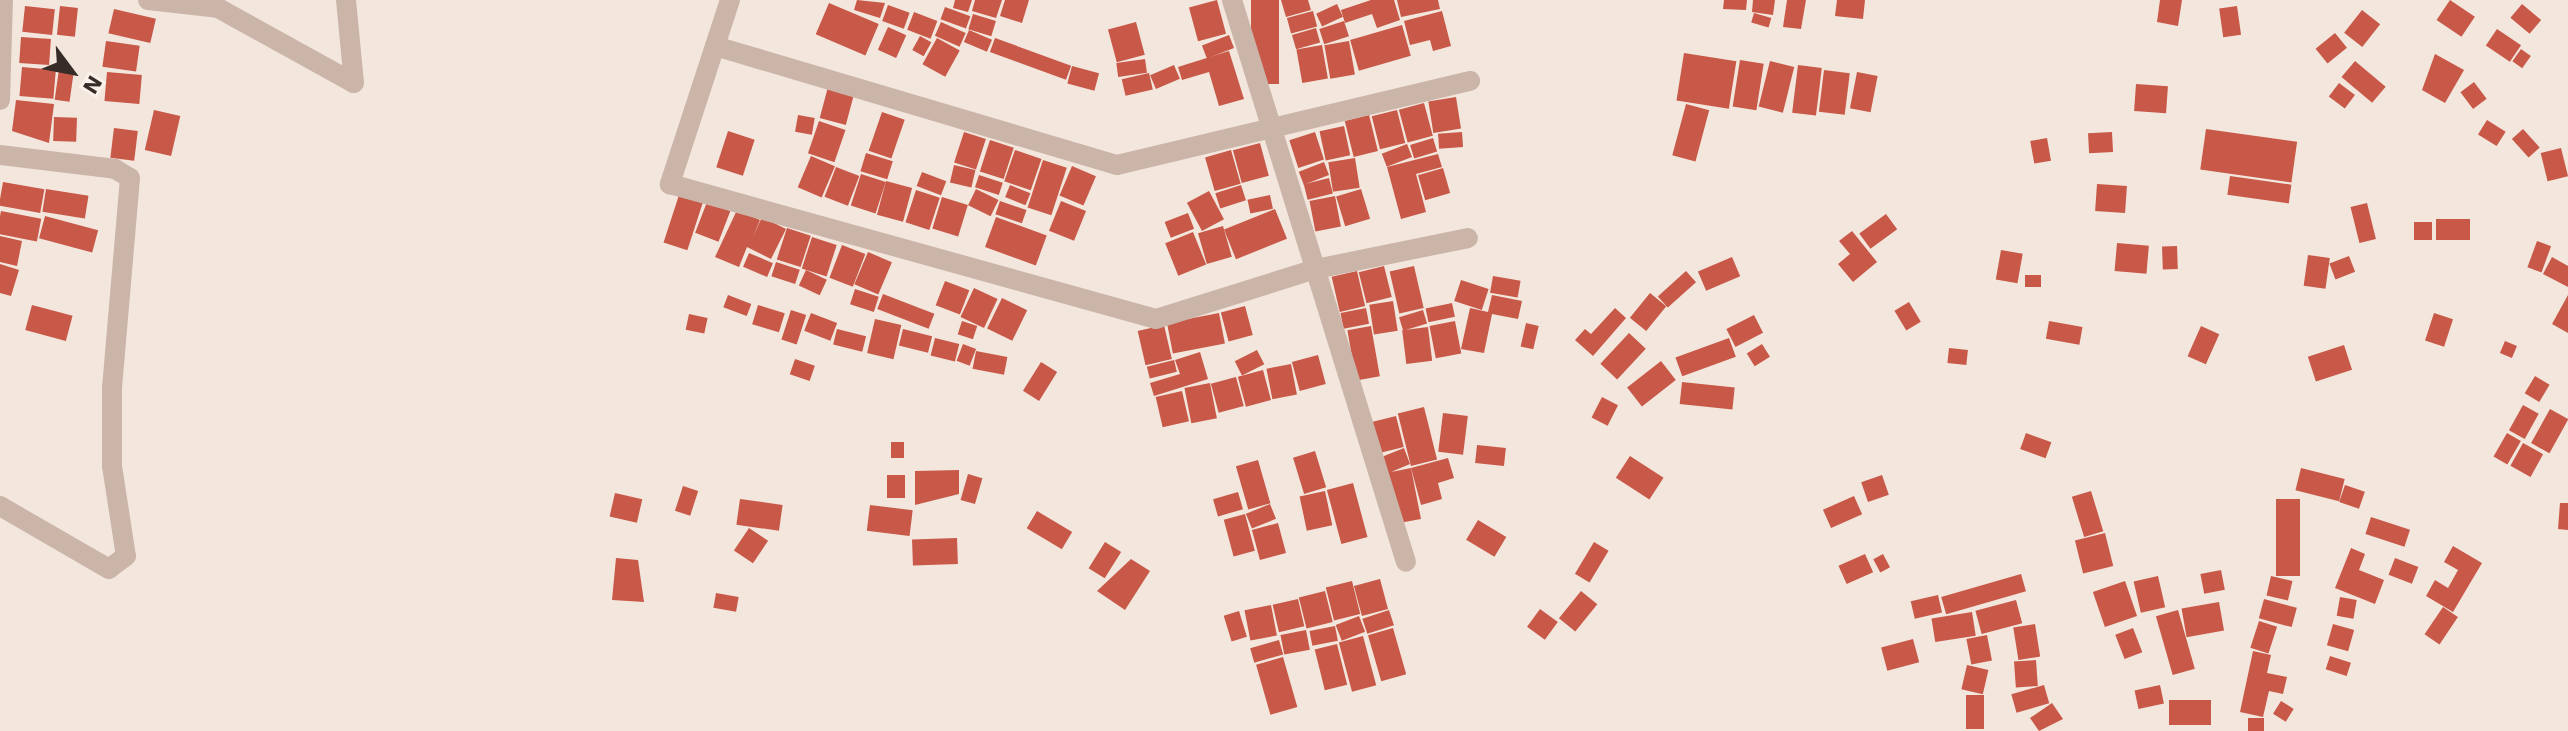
<!DOCTYPE html>
<style>
body{margin:0}
#map{position:relative;width:2568px;height:731px;overflow:hidden;background:#f3e6dd;font-family:"Work Sans",sans-serif}
div>[style]{position:absolute}
[style*='--x']{left:calc(var(--x)*1px);top:calc(var(--y)*1px);width:calc(var(--w)*1px);rotate:calc(var(--a)*1deg)}
.building>*{inset:0;background:#c85847;transform-origin:0 0}
.street>*{height:20px;margin:-10px;padding:0 10px;transform-origin:10px;border-radius:10px;background:#cbb5a9}
span{translate:-50% -50%;white-space:nowrap;text-align:center;line-height:1.15;-webkit-text-stroke:8px #faf1ea;paint-order:stroke}
.north{position:absolute;left:32px;top:32px;width:80px;height:80px;-webkit-text-stroke:6px #faf1ea;paint-order:stroke;rotate:122deg;font-size:22px;font-weight:700;line-height:32px;text-align:center;color:#382c29}
.north::after{content:'';display:block;margin:auto;width:28px;height:36px;background:#382c29;clip-path:polygon(50% 0,100% 100%,50% 72%,0 100%)}
</style>
<div id="map">
<div class="building">
<div style="clip-path:polygon(857px 0,885px 3px,880px 18px,854px 10px)"></div>
<div style="clip-path:polygon(955px 0,972px 0,968px 12px,953px 8px)"></div>
<div style="clip-path:polygon(975px 0,1002px 0,996px 18px,972px 11px)"></div>
<div style="clip-path:polygon(1005px 0,1029px 0,1022px 23px,1000px 16px)"></div>
<div style="left:1217px;top:0;width:35px;height:29px;rotate:75deg"></div>
<div style="left:1251px;top:0;width:28px;height:84px"></div>
<div style="clip-path:polygon(1281px 0,1308px 0,1311px 10px,1286px 17px)"></div>
<div style="clip-path:polygon(1371px 0,1394px 0,1400px 20px,1377px 28px,1372px 14px,1345px 23px,1341px 10px)"></div>
<div style="clip-path:polygon(1397px 0,1438px 0,1440px 9px,1401px 17px)"></div>
<div style="clip-path:polygon(1724px 0,1747px 0,1746px 10px,1723px 9px)"></div>
<div style="clip-path:polygon(1753px 0,1775px 0,1773px 15px,1752px 12px)"></div>
<div style="clip-path:polygon(1787px 0,1806px 0,1801px 29px,1783px 27px)"></div>
<div style="clip-path:polygon(1837px 0,1865px 0,1863px 19px,1835px 16px)"></div>
<div style="clip-path:polygon(2160px 0,2182px 0,2178px 26px,2157px 22px)"></div>
<div style="left:2450px;top:0;width:30px;height:24px;rotate:34deg"></div>
<div style="left:829px;top:3px;width:54px;height:34px;rotate:23deg"></div>
<div style="left:1337px;top:4px;width:14px;height:23px;rotate:65deg"></div>
<div style="left:2522px;top:4px;width:25px;height:18px;rotate:40deg"></div>
<div style="left:888px;top:5px;width:23px;height:17px;rotate:20deg"></div>
<div style="left:25px;top:6px;width:30px;height:26px;rotate:6deg"></div>
<div style="left:60px;top:6px;width:18px;height:29px;rotate:6deg"></div>
<div style="left:2237px;top:6px;width:29px;height:18px;rotate:82deg"></div>
<div style="left:945px;top:7px;width:27px;height:13px;rotate:20deg"></div>
<div style="left:114px;top:9px;width:43px;height:25px;rotate:13deg"></div>
<div style="left:2362px;top:10px;width:23px;height:29px;rotate:38deg"></div>
<div style="left:1313px;top:11px;width:16px;height:27px;rotate:75deg"></div>
<div style="clip-path:polygon(1442px 11px,1451px 46px,1433px 51px,1430px 40px,1410px 45px,1404px 21px)"></div>
<div style="left:914px;top:12px;width:25px;height:19px;rotate:21deg"></div>
<div style="left:1754px;top:13px;width:18px;height:10px;rotate:16deg"></div>
<div style="left:973px;top:14px;width:24px;height:16px;rotate:17deg"></div>
<div style="left:1344px;top:21px;width:16px;height:26px;rotate:72deg"></div>
<div style="left:941px;top:22px;width:27px;height:15px;rotate:24deg"></div>
<div style="left:1136px;top:22px;width:34px;height:29px;rotate:75deg"></div>
<div style="left:1402px;top:25px;width:32px;height:54px;rotate:74deg"></div>
<div style="left:888px;top:27px;width:20px;height:25px;rotate:24deg"></div>
<div style="left:1316px;top:28px;width:15px;height:25px;rotate:74deg"></div>
<div style="left:2497px;top:29px;width:29px;height:20px;rotate:34deg"></div>
<div style="left:969px;top:30px;width:25px;height:13px;rotate:23deg"></div>
<div style="left:2335px;top:33px;width:19px;height:25px;rotate:51deg"></div>
<div style="left:1229px;top:35px;width:14px;height:29px;rotate:69deg"></div>
<div style="left:920px;top:36px;width:13px;height:16px;rotate:29deg"></div>
<div style="left:21px;top:37px;width:30px;height:26px;rotate:4deg"></div>
<div style="left:937px;top:38px;width:26px;height:30px;rotate:29deg"></div>
<div style="left:995px;top:38px;width:81px;height:15px;rotate:20deg"></div>
<div style="left:106px;top:41px;width:34px;height:26px;rotate:8deg"></div>
<div style="left:1349px;top:41px;width:34px;height:25px;rotate:80deg"></div>
<div style="left:1322px;top:45px;width:34px;height:26px;rotate:80deg"></div>
<div style="left:2521px;top:49px;width:12px;height:15px;rotate:35deg"></div>
<div style="clip-path:polygon(1229px 51px,1244px 99px,1219px 106px,1209px 72px,1182px 80px,1178px 67px)"></div>
<div style="left:1684px;top:53px;width:53px;height:48px;rotate:9deg"></div>
<div style="clip-path:polygon(2435px 54px,2464px 70px,2445px 103px,2422px 90px)"></div>
<div style="left:1145px;top:59px;width:14px;height:29px;rotate:82deg"></div>
<div style="left:1740px;top:60px;width:24px;height:47px;rotate:9deg"></div>
<div style="left:1770px;top:61px;width:25px;height:47px;rotate:14deg"></div>
<div style="left:2355px;top:61px;width:40px;height:21px;rotate:40deg"></div>
<div style="left:1174px;top:65px;width:15px;height:26px;rotate:67deg"></div>
<div style="left:1798px;top:65px;width:24px;height:48px;rotate:7deg"></div>
<div style="left:1072px;top:66px;width:28px;height:18px;rotate:15deg"></div>
<div style="left:22px;top:67px;width:34px;height:29px;rotate:5deg"></div>
<div style="left:59px;top:69px;width:15px;height:31px;rotate:8deg"></div>
<div style="left:1824px;top:70px;width:26px;height:42px;rotate:7deg"></div>
<div style="left:107px;top:72px;width:35px;height:29px;rotate:5deg"></div>
<div style="left:1857px;top:72px;width:21px;height:37px;rotate:11deg"></div>
<div style="left:1149px;top:73px;width:17px;height:28px;rotate:77deg"></div>
<div style="left:2474px;top:82px;width:21px;height:17px;rotate:53deg"></div>
<div style="left:2339px;top:83px;width:20px;height:17px;rotate:37deg"></div>
<div style="left:2136px;top:84px;width:32px;height:27px;rotate:4deg"></div>
<div style="left:828px;top:87px;width:27px;height:32px;rotate:15deg"></div>
<div style="left:1456px;top:97px;width:32px;height:28px;rotate:81deg"></div>
<div style="clip-path:polygon(16px 100px,54px 104px,49px 143px,12px 131px)"></div>
<div style="left:1424px;top:103px;width:34px;height:26px;rotate:75deg"></div>
<div style="left:1686px;top:104px;width:24px;height:53px;rotate:15deg"></div>
<div style="left:154px;top:110px;width:27px;height:41px;rotate:13deg"></div>
<div style="left:1397px;top:110px;width:34px;height:26px;rotate:76deg"></div>
<div style="left:882px;top:112px;width:24px;height:41px;rotate:19deg"></div>
<div style="left:798px;top:115px;width:17px;height:17px;rotate:10deg"></div>
<div style="left:1369px;top:115px;width:37px;height:25px;rotate:76deg"></div>
<div style="left:54px;top:117px;width:23px;height:24px;rotate:2deg"></div>
<div style="left:2487px;top:120px;width:22px;height:17px;rotate:32deg"></div>
<div style="left:819px;top:121px;width:28px;height:34px;rotate:19deg"></div>
<div style="left:1344px;top:126px;width:30px;height:25px;rotate:78deg"></div>
<div style="left:114px;top:128px;width:24px;height:30px;rotate:7deg"></div>
<div style="left:2206px;top:129px;width:92px;height:41px;rotate:8deg"></div>
<div style="left:2523px;top:129px;width:25px;height:15px;rotate:48deg"></div>
<div style="left:728px;top:131px;width:28px;height:38px;rotate:18deg"></div>
<div style="left:964px;top:132px;width:23px;height:32px;rotate:18deg"></div>
<div style="left:1315px;top:132px;width:29px;height:27px;rotate:72deg"></div>
<div style="left:1462px;top:132px;width:15px;height:24px;rotate:86deg"></div>
<div style="left:2112px;top:132px;width:20px;height:24px;rotate:87deg"></div>
<div style="left:1433px;top:138px;width:14px;height:24px;rotate:73deg"></div>
<div style="left:2047px;top:138px;width:23px;height:17px;rotate:80deg"></div>
<div style="left:990px;top:140px;width:25px;height:33px;rotate:18deg"></div>
<div style="left:1260px;top:143px;width:34px;height:28px;rotate:75deg"></div>
<div style="left:1407px;top:144px;width:14px;height:27px;rotate:69deg"></div>
<div style="left:2561px;top:148px;width:29px;height:21px;rotate:76deg"></div>
<div style="left:1015px;top:150px;width:28px;height:33px;rotate:19deg"></div>
<div style="left:1231px;top:150px;width:35px;height:27px;rotate:74deg"></div>
<div style="left:866px;top:153px;width:28px;height:19px;rotate:17deg"></div>
<div style="clip-path:polygon(1438px 154px,1442px 167px,1416px 174px,1426px 212px,1401px 219px,1387px 167px)"></div>
<div style="left:811px;top:156px;width:26px;height:34px;rotate:23deg"></div>
<div style="left:1355px;top:158px;width:30px;height:27px;rotate:81deg"></div>
<div style="left:1043px;top:160px;width:25px;height:50px;rotate:18deg"></div>
<div style="left:1324px;top:162px;width:14px;height:27px;rotate:69deg"></div>
<div style="left:954px;top:165px;width:22px;height:18px;rotate:13deg"></div>
<div style="left:1072px;top:166px;width:26px;height:32px;rotate:23deg"></div>
<div style="left:836px;top:167px;width:25px;height:32px;rotate:21deg"></div>
<div style="left:1443px;top:168px;width:26px;height:26px;rotate:74deg"></div>
<div style="left:922px;top:172px;width:26px;height:15px;rotate:21deg"></div>
<div style="left:861px;top:174px;width:26px;height:33px;rotate:18deg"></div>
<div style="left:979px;top:175px;width:25px;height:13px;rotate:18deg"></div>
<div style="left:2230px;top:176px;width:62px;height:19px;rotate:8deg"></div>
<div style="left:1329px;top:178px;width:16px;height:26px;rotate:76deg"></div>
<div style="left:886px;top:181px;width:27px;height:35px;rotate:15deg"></div>
<div style="left:3px;top:182px;width:42px;height:24px;rotate:10deg"></div>
<div style="left:2097px;top:184px;width:30px;height:27px;rotate:4deg"></div>
<div style="left:1010px;top:185px;width:22px;height:13px;rotate:22deg"></div>
<div style="left:1241px;top:185px;width:16px;height:27px;rotate:72deg"></div>
<div style="left:46px;top:189px;width:43px;height:23px;rotate:9deg"></div>
<div style="left:976px;top:189px;width:25px;height:18px;rotate:26deg"></div>
<div style="left:1361px;top:189px;width:31px;height:26px;rotate:73deg"></div>
<div style="left:916px;top:190px;width:25px;height:34px;rotate:18deg"></div>
<div style="left:1209px;top:191px;width:32px;height:25px;rotate:62deg"></div>
<div style="left:679px;top:195px;width:25px;height:50px;rotate:18deg"></div>
<div style="left:1270px;top:195px;width:14px;height:23px;rotate:78deg"></div>
<div style="left:1335px;top:196px;width:31px;height:26px;rotate:79deg"></div>
<div style="left:942px;top:197px;width:27px;height:33px;rotate:17deg"></div>
<div style="left:1000px;top:201px;width:28px;height:14px;rotate:19deg"></div>
<div style="left:1061px;top:201px;width:27px;height:32px;rotate:22deg"></div>
<div style="left:707px;top:202px;width:25px;height:33px;rotate:21deg"></div>
<div style="left:2367px;top:203px;width:37px;height:17px;rotate:76deg"></div>
<div style="left:1275px;top:209px;width:32px;height:55px;rotate:68deg"></div>
<div style="clip-path:polygon(737px 210px,760px 220px,753px 237px,762px 217px,786px 229px,771px 259px,747px 247px,739px 267px,715px 257px)"></div>
<div style="left:1px;top:211px;width:41px;height:23px;rotate:11deg"></div>
<div style="left:1188px;top:213px;width:17px;height:25px;rotate:69deg"></div>
<div style="left:1886px;top:214px;width:19px;height:33px;rotate:54deg"></div>
<div style="left:45px;top:216px;width:55px;height:23px;rotate:15deg"></div>
<div style="left:996px;top:217px;width:54px;height:32px;rotate:20deg"></div>
<div style="left:2436px;top:219px;width:34px;height:21px"></div>
<div style="left:2414px;top:222px;width:18px;height:18px"></div>
<div style="left:1223px;top:226px;width:32px;height:26px;rotate:74deg"></div>
<div style="left:787px;top:228px;width:25px;height:33px;rotate:18deg"></div>
<div style="clip-path:polygon(1852px 231px,1877px 262px,1853px 282px,1838px 264px,1850px 254px,1839px 241px)"></div>
<div style="left:1193px;top:232px;width:35px;height:30px;rotate:68deg"></div>
<div style="clip-path:polygon(0 236px,22px 241px,17px 266px,0 262px)"></div>
<div style="left:812px;top:237px;width:26px;height:33px;rotate:18deg"></div>
<div style="left:2537px;top:241px;width:15px;height:28px;rotate:20deg"></div>
<div style="left:2117px;top:243px;width:32px;height:28px;rotate:5deg"></div>
<div style="left:842px;top:245px;width:25px;height:35px;rotate:21deg"></div>
<div style="left:2177px;top:246px;width:23px;height:15px;rotate:88deg"></div>
<div style="left:2001px;top:250px;width:22px;height:30px;rotate:10deg"></div>
<div style="left:868px;top:252px;width:26px;height:35px;rotate:23deg"></div>
<div style="left:749px;top:253px;width:26px;height:15px;rotate:23deg"></div>
<div style="left:2308px;top:255px;width:22px;height:31px;rotate:8deg"></div>
<div style="left:2349px;top:256px;width:17px;height:21px;rotate:69deg"></div>
<div style="left:1732px;top:257px;width:21px;height:37px;rotate:67deg"></div>
<div style="clip-path:polygon(2552px 257px,2568px 266px,2568px 287px,2543px 274px)"></div>
<div style="left:776px;top:262px;width:25px;height:15px;rotate:18deg"></div>
<div style="clip-path:polygon(0 264px,19px 270px,11px 296px,0 293px)"></div>
<div style="left:1384px;top:266px;width:32px;height:26px;rotate:76deg"></div>
<div style="left:1414px;top:266px;width:43px;height:25px;rotate:77deg"></div>
<div style="left:806px;top:270px;width:23px;height:17px;rotate:25deg"></div>
<div style="left:1357px;top:271px;width:36px;height:26px;rotate:77deg"></div>
<div style="left:1686px;top:271px;width:15px;height:38px;rotate:48deg"></div>
<div style="left:2025px;top:275px;width:16px;height:12px"></div>
<div style="left:1493px;top:276px;width:28px;height:17px;rotate:10deg"></div>
<div style="left:1461px;top:280px;width:29px;height:22px;rotate:18deg"></div>
<div style="left:945px;top:281px;width:26px;height:26px;rotate:21deg"></div>
<div style="left:974px;top:288px;width:26px;height:32px;rotate:25deg"></div>
<div style="left:855px;top:289px;width:25px;height:16px;rotate:18deg"></div>
<div style="left:1650px;top:293px;width:21px;height:32px;rotate:39deg"></div>
<div style="left:883px;top:294px;width:55px;height:16px;rotate:21deg"></div>
<div style="left:728px;top:295px;width:25px;height:13px;rotate:21deg"></div>
<div style="clip-path:polygon(1492px 295px,1522px 301px,1518px 319px,1492px 314px,1484px 353px,1461px 349px,1470px 308px,1488px 312px)"></div>
<div style="clip-path:polygon(2568px 295px,2568px 333px,2552px 324px)"></div>
<div style="left:1002px;top:298px;width:28px;height:34px;rotate:26deg"></div>
<div style="left:1393px;top:301px;width:30px;height:24px;rotate:81deg"></div>
<div style="left:1909px;top:302px;width:23px;height:17px;rotate:59deg"></div>
<div style="left:1452px;top:303px;width:14px;height:27px;rotate:78deg"></div>
<div style="left:32px;top:305px;width:42px;height:26px;rotate:15deg"></div>
<div style="left:758px;top:305px;width:28px;height:20px;rotate:17deg"></div>
<div style="left:1245px;top:306px;width:30px;height:25px;rotate:75deg"></div>
<div style="left:1366px;top:308px;width:16px;height:26px;rotate:79deg"></div>
<div style="clip-path:polygon(1615px 308px,1626px 318px,1593px 356px,1575px 340px,1585px 329px,1591px 334px)"></div>
<div style="left:791px;top:310px;width:16px;height:31px;rotate:18deg"></div>
<div style="left:1423px;top:310px;width:14px;height:25px;rotate:73deg"></div>
<div style="left:811px;top:313px;width:28px;height:19px;rotate:21deg"></div>
<div style="left:1219px;top:313px;width:31px;height:53px;rotate:79deg"></div>
<div style="left:2434px;top:313px;width:20px;height:29px;rotate:18deg"></div>
<div style="left:689px;top:314px;width:19px;height:16px;rotate:12deg"></div>
<div style="left:1754px;top:315px;width:20px;height:31px;rotate:63deg"></div>
<div style="left:875px;top:319px;width:27px;height:35px;rotate:13deg"></div>
<div style="left:962px;top:321px;width:16px;height:14px;rotate:18deg"></div>
<div style="left:1455px;top:321px;width:33px;height:26px;rotate:79deg"></div>
<div style="left:2049px;top:321px;width:34px;height:18px;rotate:10deg"></div>
<div style="left:1526px;top:323px;width:13px;height:24px;rotate:13deg"></div>
<div style="left:1164px;top:325px;width:35px;height:27px;rotate:77deg"></div>
<div style="left:1371px;top:326px;width:51px;height:24px;rotate:80deg"></div>
<div style="left:2201px;top:326px;width:20px;height:33px;rotate:24deg"></div>
<div style="left:1428px;top:327px;width:34px;height:26px;rotate:83deg"></div>
<div style="left:837px;top:329px;width:30px;height:16px;rotate:14deg"></div>
<div style="left:903px;top:329px;width:30px;height:17px;rotate:14deg"></div>
<div style="left:1629px;top:333px;width:23px;height:42px;rotate:43deg"></div>
<div style="left:935px;top:338px;width:25px;height:18px;rotate:14deg"></div>
<div style="left:1729px;top:338px;width:20px;height:57px;rotate:70deg"></div>
<div style="left:2505px;top:341px;width:13px;height:13px;rotate:23deg"></div>
<div style="left:963px;top:344px;width:14px;height:18px;rotate:21deg"></div>
<div style="left:1762px;top:344px;width:15px;height:18px;rotate:58deg"></div>
<div style="left:2344px;top:345px;width:26px;height:38px;rotate:72deg"></div>
<div style="left:1949px;top:348px;width:19px;height:15px;rotate:6deg"></div>
<div style="left:1257px;top:350px;width:16px;height:25px;rotate:63deg"></div>
<div style="left:976px;top:351px;width:32px;height:18px;rotate:11deg"></div>
<div style="clip-path:polygon(1200px 352px,1208px 379px,1154px 396px,1150px 383px,1180px 374px,1175px 360px)"></div>
<div style="left:1318px;top:355px;width:30px;height:27px;rotate:75deg"></div>
<div style="left:795px;top:359px;width:21px;height:16px;rotate:19deg"></div>
<div style="left:1174px;top:360px;width:12px;height:28px;rotate:76deg"></div>
<div style="left:1661px;top:361px;width:24px;height:43px;rotate:52deg"></div>
<div style="left:1041px;top:362px;width:19px;height:34px;rotate:32deg"></div>
<div style="left:1291px;top:364px;width:31px;height:25px;rotate:79deg"></div>
<div style="left:1263px;top:370px;width:31px;height:26px;rotate:75deg"></div>
<div style="left:2535px;top:376px;width:17px;height:20px;rotate:31deg"></div>
<div style="left:1236px;top:377px;width:30px;height:26px;rotate:75deg"></div>
<div style="left:1682px;top:382px;width:53px;height:22px;rotate:6deg"></div>
<div style="left:1210px;top:383px;width:36px;height:26px;rotate:79deg"></div>
<div style="left:1182px;top:391px;width:31px;height:27px;rotate:77deg"></div>
<div style="left:1602px;top:397px;width:18px;height:23px;rotate:27deg"></div>
<div style="left:2523px;top:405px;width:18px;height:29px;rotate:29deg"></div>
<div style="left:1424px;top:407px;width:54px;height:27px;rotate:76deg"></div>
<div style="left:2550px;top:409px;width:21px;height:39px;rotate:29deg"></div>
<div style="left:1443px;top:413px;width:25px;height:39px;rotate:7deg"></div>
<div style="left:1396px;top:416px;width:32px;height:27px;rotate:76deg"></div>
<div style="left:2026px;top:433px;width:27px;height:17px;rotate:20deg"></div>
<div style="left:2507px;top:433px;width:16px;height:27px;rotate:30deg"></div>
<div style="left:891px;top:442px;width:13px;height:16px"></div>
<div style="left:2523px;top:443px;width:23px;height:26px;rotate:29deg"></div>
<div style="left:1477px;top:445px;width:29px;height:18px;rotate:6deg"></div>
<div style="clip-path:polygon(1404px 448px,1410px 464px,1391px 472px,1411px 468px,1421px 519px,1399px 523px,1379px 458px)"></div>
<div style="left:1315px;top:451px;width:38px;height:23px;rotate:73deg"></div>
<div style="left:1630px;top:456px;width:40px;height:26px;rotate:33deg"></div>
<div style="clip-path:polygon(1448px 458px,1454px 478px,1438px 483px,1442px 499px,1421px 505px,1411px 468px)"></div>
<div style="left:1258px;top:460px;width:45px;height:23px;rotate:74deg"></div>
<div style="left:2301px;top:468px;width:45px;height:23px;rotate:14deg"></div>
<div style="clip-path:polygon(959px 470px,959px 494px,915px 505px,915px 471px)"></div>
<div style="left:968px;top:474px;width:15px;height:27px;rotate:16deg"></div>
<div style="left:887px;top:475px;width:18px;height:23px"></div>
<div style="left:1882px;top:475px;width:21px;height:22px;rotate:71deg"></div>
<div style="left:1353px;top:483px;width:56px;height:27px;rotate:75deg"></div>
<div style="left:2345px;top:485px;width:21px;height:18px;rotate:19deg"></div>
<div style="left:683px;top:486px;width:16px;height:26px;rotate:18deg"></div>
<div style="left:1325px;top:491px;width:35px;height:26px;rotate:78deg"></div>
<div style="left:2091px;top:491px;width:42px;height:20px;rotate:73deg"></div>
<div style="left:1238px;top:492px;width:18px;height:26px;rotate:74deg"></div>
<div style="left:615px;top:493px;width:28px;height:24px;rotate:13deg"></div>
<div style="left:1854px;top:496px;width:20px;height:34px;rotate:66deg"></div>
<div style="left:740px;top:499px;width:43px;height:26px;rotate:8deg"></div>
<div style="left:2276px;top:499px;width:24px;height:77px"></div>
<div style="clip-path:polygon(2560px 503px,2568px 503px,2568px 530px,2558px 529px)"></div>
<div style="left:1270px;top:504px;width:16px;height:26px;rotate:68deg"></div>
<div style="left:870px;top:505px;width:43px;height:26px;rotate:7deg"></div>
<div style="left:1037px;top:511px;width:41px;height:20px;rotate:31deg"></div>
<div style="left:1245px;top:514px;width:38px;height:22px;rotate:75deg"></div>
<div style="left:2371px;top:517px;width:41px;height:18px;rotate:18deg"></div>
<div style="left:1478px;top:520px;width:33px;height:23px;rotate:31deg"></div>
<div style="left:1278px;top:523px;width:31px;height:27px;rotate:75deg"></div>
<div style="left:749px;top:528px;width:23px;height:27px;rotate:34deg"></div>
<div style="left:2105px;top:533px;width:34px;height:31px;rotate:76deg"></div>
<div style="left:957px;top:538px;width:26px;height:45px;rotate:88deg"></div>
<div style="left:1105px;top:542px;width:19px;height:31px;rotate:32deg"></div>
<div style="left:1594px;top:542px;width:17px;height:37px;rotate:31deg"></div>
<div style="clip-path:polygon(2453px 546px,2482px 563px,2453px 612px,2426px 596px,2435px 580px,2448px 588px,2458px 570px,2444px 562px)"></div>
<div style="clip-path:polygon(2351px 548px,2365px 554px,2359px 570px,2384px 580px,2375px 604px,2335px 588px)"></div>
<div style="left:1865px;top:554px;width:20px;height:29px;rotate:66deg"></div>
<div style="left:1883px;top:554px;width:15px;height:11px;rotate:62deg"></div>
<div style="clip-path:polygon(616px 558px,638px 560px,644px 602px,612px 600px)"></div>
<div style="left:2395px;top:558px;width:25px;height:18px;rotate:21deg"></div>
<div style="clip-path:polygon(1131px 559px,1150px 571px,1125px 610px,1097px 591px)"></div>
<div style="left:2221px;top:570px;width:20px;height:21px;rotate:79deg"></div>
<div style="left:2021px;top:574px;width:18px;height:83px;rotate:74deg"></div>
<div style="left:2158px;top:576px;width:32px;height:25px;rotate:77deg"></div>
<div style="left:2271px;top:576px;width:22px;height:20px;rotate:13deg"></div>
<div style="left:1380px;top:579px;width:31px;height:27px;rotate:75deg"></div>
<div style="left:1352px;top:581px;width:34px;height:27px;rotate:76deg"></div>
<div style="left:2125px;top:581px;width:37px;height:34px;rotate:71deg"></div>
<div style="left:1325px;top:591px;width:32px;height:27px;rotate:76deg"></div>
<div style="left:1581px;top:591px;width:21px;height:35px;rotate:39deg"></div>
<div style="left:716px;top:593px;width:23px;height:15px;rotate:10deg"></div>
<div style="left:1938px;top:595px;width:18px;height:28px;rotate:77deg"></div>
<div style="left:2340px;top:597px;width:17px;height:19px;rotate:10deg"></div>
<div style="left:1298px;top:599px;width:28px;height:26px;rotate:77deg"></div>
<div style="left:2264px;top:599px;width:34px;height:20px;rotate:15deg"></div>
<div style="left:2016px;top:600px;width:24px;height:42px;rotate:75deg"></div>
<div style="left:2219px;top:602px;width:29px;height:38px;rotate:80deg"></div>
<div style="left:1271px;top:605px;width:31px;height:27px;rotate:79deg"></div>
<div style="left:2443px;top:607px;width:18px;height:33px;rotate:34deg"></div>
<div style="left:1540px;top:609px;width:22px;height:22px;rotate:36deg"></div>
<div style="left:1389px;top:610px;width:16px;height:28px;rotate:72deg"></div>
<div style="left:2178px;top:610px;width:61px;height:23px;rotate:74deg"></div>
<div style="left:1239px;top:611px;width:27px;height:16px;rotate:73deg"></div>
<div style="left:1972px;top:612px;width:24px;height:41px;rotate:81deg"></div>
<div style="left:1359px;top:616px;width:17px;height:25px;rotate:69deg"></div>
<div style="left:2259px;top:621px;width:19px;height:28px;rotate:18deg"></div>
<div style="left:2035px;top:624px;width:33px;height:22px;rotate:81deg"></div>
<div style="left:2333px;top:624px;width:22px;height:22px;rotate:16deg"></div>
<div style="left:1335px;top:626px;width:15px;height:26px;rotate:79deg"></div>
<div style="left:1393px;top:628px;width:48px;height:26px;rotate:74deg"></div>
<div style="left:2133px;top:628px;width:26px;height:19px;rotate:69deg"></div>
<div style="left:1306px;top:630px;width:20px;height:26px;rotate:79deg"></div>
<div style="left:1987px;top:635px;width:26px;height:21px;rotate:79deg"></div>
<div style="left:1363px;top:636px;width:51px;height:25px;rotate:75deg"></div>
<div style="left:1913px;top:639px;width:24px;height:33px;rotate:75deg"></div>
<div style="left:1279px;top:640px;width:15px;height:30px;rotate:74deg"></div>
<div style="left:1337px;top:644px;width:42px;height:23px;rotate:76deg"></div>
<div style="clip-path:polygon(2253px 651px,2271px 655px,2267px 673px,2287px 677px,2283px 694px,2269px 691px,2263px 717px,2240px 712px)"></div>
<div style="left:2330px;top:656px;width:22px;height:14px;rotate:18deg"></div>
<div style="left:1283px;top:657px;width:52px;height:28px;rotate:74deg"></div>
<div style="left:2036px;top:660px;width:26px;height:22px;rotate:86deg"></div>
<div style="left:1967px;top:665px;width:22px;height:25px;rotate:13deg"></div>
<div style="left:2044px;top:685px;width:19px;height:34px;rotate:74deg"></div>
<div style="left:2160px;top:685px;width:19px;height:26px;rotate:78deg"></div>
<div style="left:1966px;top:695px;width:18px;height:34px"></div>
<div style="left:2211px;top:700px;width:25px;height:42px;rotate:90deg"></div>
<div style="left:2281px;top:701px;width:15px;height:15px;rotate:32deg"></div>
<div style="clip-path:polygon(2052px 703px,2063px 719px,2039px 731px,2030px 718px)"></div>
<div style="left:2248px;top:718px;width:16px;height:13px"></div>
</div>
<div class="street">
<div style="--x:148;--y:0;--w:70;--a:6.5"></div>
<div style="--x:218;--y:8;--w:155;--a:28.9"></div>
<div style="--x:354;--y:83;--w:83;--a:-95.5"></div>
<div style="--x:730;--y:0;--w:194;--a:108.1"></div>
<div style="--x:670;--y:184;--w:504;--a:15.52"></div>
<div style="--x:1156;--y:319;--w:168;--a:-17.4"></div>
<div style="--x:1316;--y:269;--w:155;--a:-11.5"></div>
<div style="--x:1232;--y:0;--w:588;--a:72.8"></div>
<div style="--x:715;--y:46;--w:419;--a:16.5"></div>
<div style="--x:1117;--y:165;--w:363;--a:-13.4"></div>
<div style="--x:0;--y:100;--w:100;--a:-88.3"></div>
<div style="--x:0;--y:155;--w:116;--a:6.9"></div>
<div style="--x:115;--y:169;--w:17;--a:31"></div>
<div style="--x:130;--y:178;--w:210;--a:94.9"></div>
<div style="--x:112;--y:387;--w:79;--a:90"></div>
<div style="--x:112;--y:466;--w:91;--a:81.2"></div>
<div style="--x:126;--y:556;--w:21;--a:143"></div>
<div style="--x:109;--y:569;--w:126;--a:-150"></div>
</div>
<div class="north">N</div>
</div>
